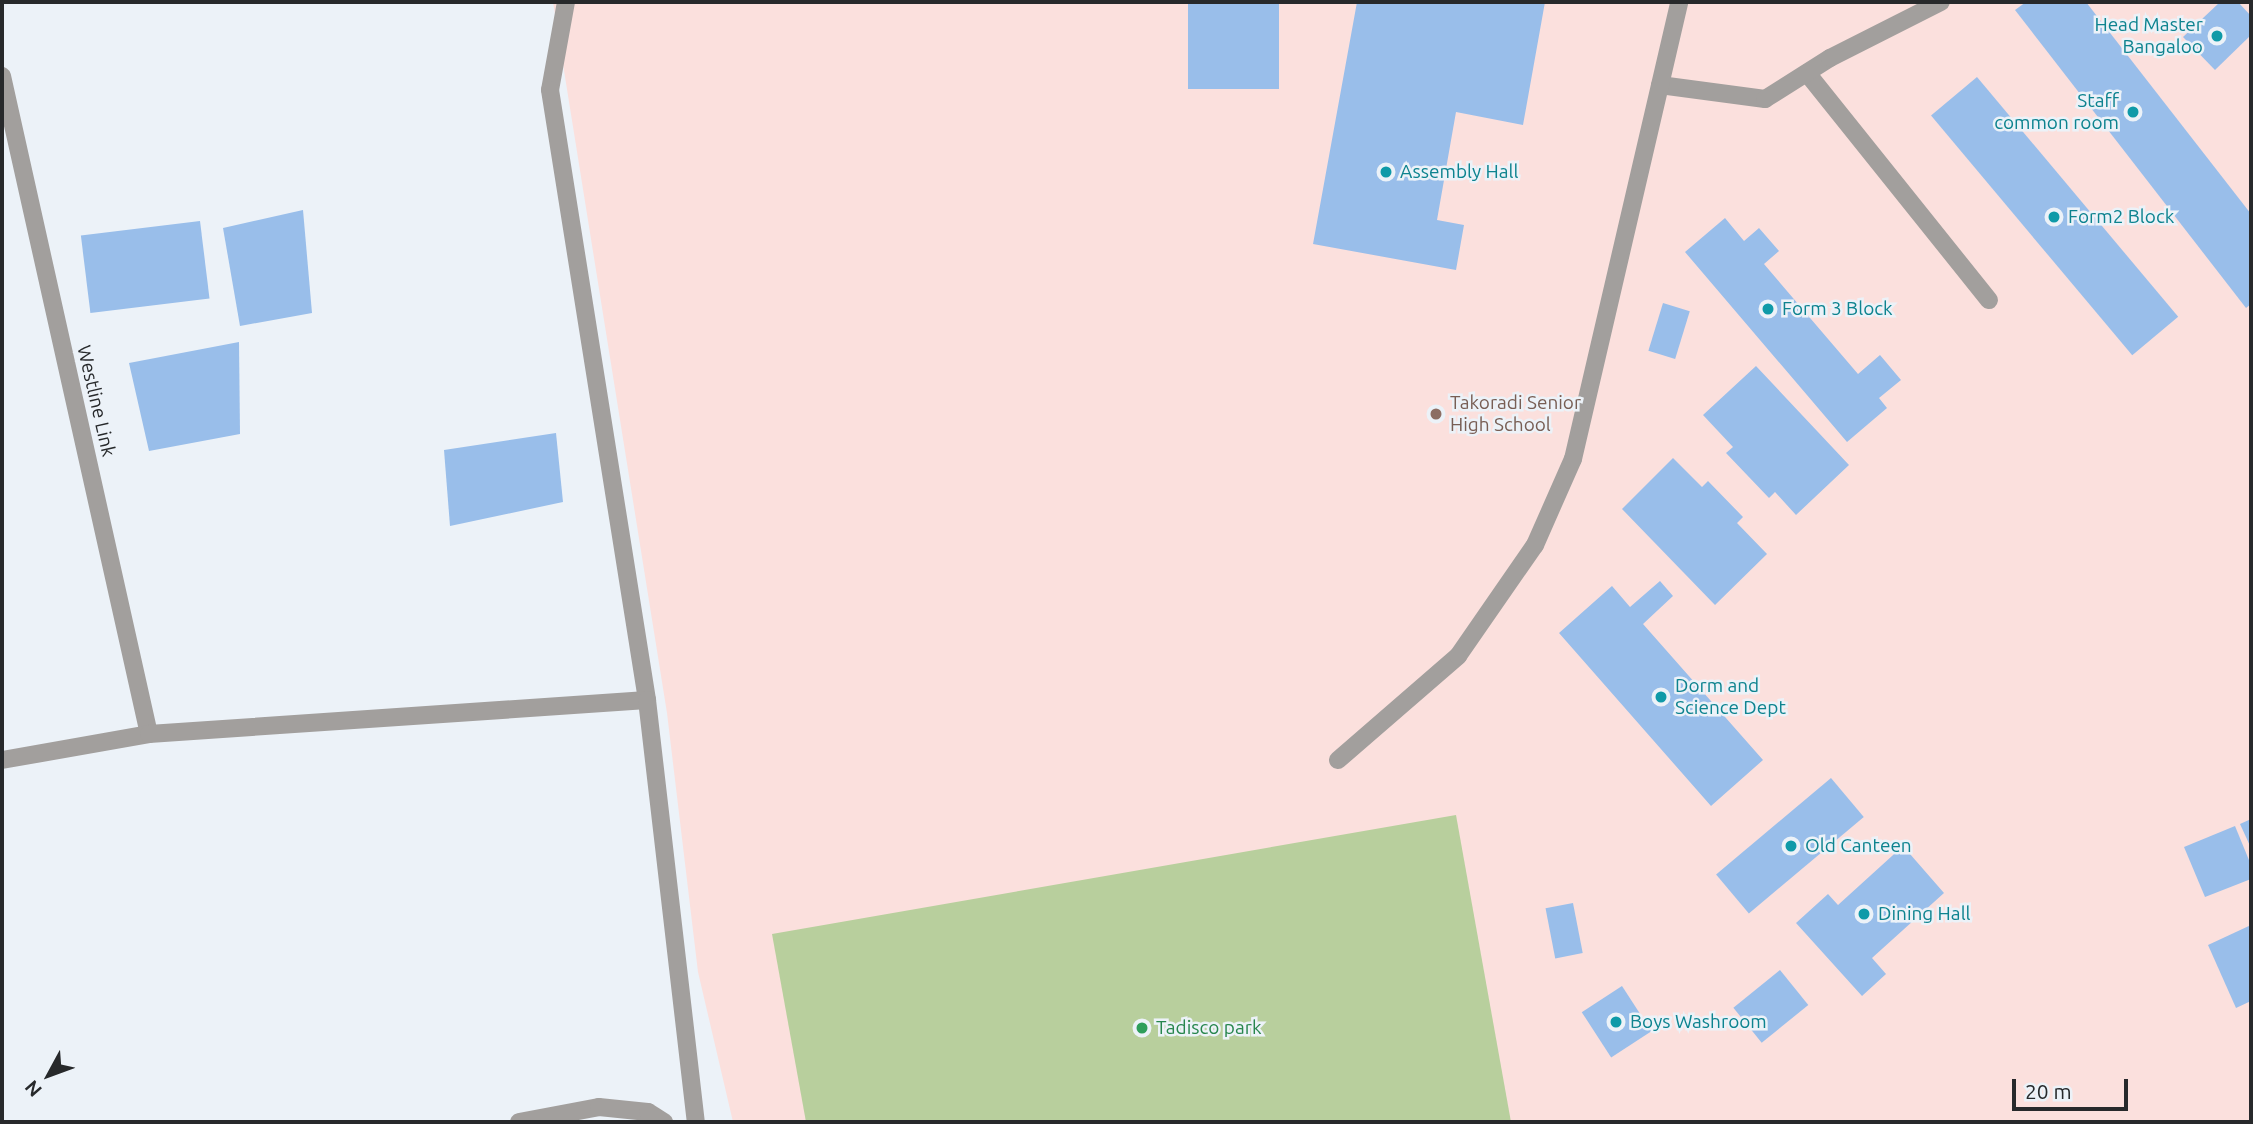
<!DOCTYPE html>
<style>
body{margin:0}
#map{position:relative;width:2253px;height:1124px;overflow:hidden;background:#ecf2f8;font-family:Ubuntu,sans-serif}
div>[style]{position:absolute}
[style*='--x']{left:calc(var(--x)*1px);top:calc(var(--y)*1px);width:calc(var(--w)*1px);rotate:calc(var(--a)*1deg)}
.education>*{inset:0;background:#fbe0dd}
.green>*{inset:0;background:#b8cf9d}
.building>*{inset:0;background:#99beea;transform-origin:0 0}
.lane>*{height:18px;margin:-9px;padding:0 9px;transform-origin:9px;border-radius:9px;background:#a29f9d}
.street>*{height:18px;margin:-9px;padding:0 9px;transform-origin:9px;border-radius:9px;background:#a29f9d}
.dots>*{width:19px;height:19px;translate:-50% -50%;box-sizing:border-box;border:4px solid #ecf2f8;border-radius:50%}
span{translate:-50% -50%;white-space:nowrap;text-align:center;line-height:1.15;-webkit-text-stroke:5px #ecf2f8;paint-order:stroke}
.culture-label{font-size:19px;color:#0d838f}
.right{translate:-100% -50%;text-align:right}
.left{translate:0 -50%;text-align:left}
.street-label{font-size:19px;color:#27292b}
.education-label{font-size:19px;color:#785e54}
.leisure-label{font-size:19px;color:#27864d}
.frame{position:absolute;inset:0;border:4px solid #27292b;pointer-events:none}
.north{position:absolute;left:14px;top:1040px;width:70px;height:70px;-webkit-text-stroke:5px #ecf2f8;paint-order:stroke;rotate:229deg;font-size:19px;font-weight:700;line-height:28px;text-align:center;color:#27292b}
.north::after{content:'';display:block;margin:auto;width:24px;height:32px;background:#27292b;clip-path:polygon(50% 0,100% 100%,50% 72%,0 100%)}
.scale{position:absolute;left:2012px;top:1079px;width:116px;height:32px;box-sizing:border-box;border:4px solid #27292b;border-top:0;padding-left:9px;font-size:21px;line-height:24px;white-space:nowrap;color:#27292b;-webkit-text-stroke:5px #ecf2f8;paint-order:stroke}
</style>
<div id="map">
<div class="education">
<div style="clip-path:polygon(553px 2px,2251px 2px,2251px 1122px,733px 1122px,698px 972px,667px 713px)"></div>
</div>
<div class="green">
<div style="clip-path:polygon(1456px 815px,1511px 1122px,806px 1122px,772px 934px)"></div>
</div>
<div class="building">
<div style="left:1188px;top:2px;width:91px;height:87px"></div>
<div style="clip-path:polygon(1357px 2px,1545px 2px,1523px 125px,1456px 112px,1437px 220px,1464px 225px,1456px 270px,1313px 244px)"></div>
<div style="clip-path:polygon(2026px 2px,2086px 2px,2251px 214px,2251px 304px,2246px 308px,2015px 10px)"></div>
<div style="clip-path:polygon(2220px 2px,2238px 2px,2251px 16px,2251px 35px,2215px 70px,2183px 37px)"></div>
<div style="left:1977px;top:77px;width:313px;height:60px;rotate:50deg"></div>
<div style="clip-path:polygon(303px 210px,312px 313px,240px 326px,223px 228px)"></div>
<div style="clip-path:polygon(1725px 218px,1744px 241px,1759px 228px,1779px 251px,1764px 264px,1858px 374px,1880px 355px,1901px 380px,1879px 398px,1887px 408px,1847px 442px,1685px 252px)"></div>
<div style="left:200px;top:221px;width:78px;height:120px;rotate:83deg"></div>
<div style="left:1663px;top:303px;width:28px;height:50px;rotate:17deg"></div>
<div style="clip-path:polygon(239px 342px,240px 434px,149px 451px,129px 363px)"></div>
<div style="clip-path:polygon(1756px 366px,1849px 465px,1796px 515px,1775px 492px,1769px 498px,1726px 453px,1733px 447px,1703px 415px)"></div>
<div style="clip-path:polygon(556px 433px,563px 502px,450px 526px,444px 450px)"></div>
<div style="clip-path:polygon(1673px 458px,1702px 487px,1708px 481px,1743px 517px,1737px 523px,1767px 554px,1715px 605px,1622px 509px)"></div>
<div style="clip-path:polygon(1660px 581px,1673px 596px,1643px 624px,1763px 760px,1711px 806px,1559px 633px,1612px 586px,1630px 607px)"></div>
<div style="left:1831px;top:778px;width:51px;height:150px;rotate:50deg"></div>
<div style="clip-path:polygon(2251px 819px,2251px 848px,2240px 824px)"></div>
<div style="clip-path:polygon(2235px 826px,2251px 865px,2251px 879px,2205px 897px,2184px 847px)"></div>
<div style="clip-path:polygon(1903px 846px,1944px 893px,1872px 958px,1886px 974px,1862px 996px,1796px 923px,1828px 894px,1838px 905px)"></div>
<div style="left:1573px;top:903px;width:51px;height:28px;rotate:79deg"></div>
<div style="clip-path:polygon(2251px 925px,2251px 1001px,2236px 1008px,2208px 945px)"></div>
<div style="left:1780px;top:970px;width:45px;height:60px;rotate:51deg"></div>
<div style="left:1622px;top:986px;width:54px;height:48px;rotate:57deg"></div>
</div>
<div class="lane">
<div style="--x:1807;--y:73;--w:291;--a:51.3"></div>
<div style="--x:1660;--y:85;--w:106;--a:7.6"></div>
<div style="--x:1765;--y:99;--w:77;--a:-32.2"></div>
<div style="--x:1830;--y:58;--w:124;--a:-26.8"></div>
<div style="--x:1338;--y:760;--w:159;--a:-40.9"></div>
<div style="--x:1458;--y:656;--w:135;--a:-55.3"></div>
<div style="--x:1535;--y:545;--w:94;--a:-66.2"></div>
<div style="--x:1573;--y:459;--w:469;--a:-76.9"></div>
</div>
<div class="street">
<div style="--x:566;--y:2;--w:89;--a:100.3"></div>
<div style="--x:550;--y:90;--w:618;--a:80.96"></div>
<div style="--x:2;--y:76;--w:674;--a:77.41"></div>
<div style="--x:2;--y:760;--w:149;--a:-10"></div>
<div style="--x:149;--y:734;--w:499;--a:-3.9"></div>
<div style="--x:647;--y:700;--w:425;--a:83.4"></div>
<div style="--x:519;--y:1122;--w:81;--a:-10.6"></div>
<div style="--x:599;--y:1107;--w:49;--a:5.8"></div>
<div style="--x:648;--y:1112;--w:19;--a:32"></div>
</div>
<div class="dots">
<div style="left:2217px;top:36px;background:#0f9aa8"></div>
<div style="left:2133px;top:112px;background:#0f9aa8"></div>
<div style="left:1386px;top:172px;background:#0f9aa8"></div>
<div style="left:2054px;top:217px;background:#0f9aa8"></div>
<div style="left:1768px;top:309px;background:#0f9aa8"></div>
<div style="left:1436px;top:414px;background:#8d6e63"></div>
<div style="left:1661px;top:697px;background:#0f9aa8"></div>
<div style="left:1791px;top:846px;background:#0f9aa8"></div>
<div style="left:1864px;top:914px;background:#0f9aa8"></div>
<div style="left:1616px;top:1022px;background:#0f9aa8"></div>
<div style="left:1142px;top:1028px;background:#2e9e5b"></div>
</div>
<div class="culture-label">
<span class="right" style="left:2203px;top:36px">Head Master<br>Bangaloo</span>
<span class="right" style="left:2119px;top:112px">Staff<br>common room</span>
<span class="left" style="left:1400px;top:172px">Assembly Hall</span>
<span class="left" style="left:2068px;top:217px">Form2 Block</span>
<span class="left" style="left:1782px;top:309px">Form 3 Block</span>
<span class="left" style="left:1675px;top:697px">Dorm and<br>Science Dept</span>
<span class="left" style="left:1805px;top:846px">Old Canteen</span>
<span class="left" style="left:1878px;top:914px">Dining Hall</span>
<span class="left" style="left:1630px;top:1022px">Boys Washroom</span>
</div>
<div class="street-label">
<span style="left:96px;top:401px;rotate:77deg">Westline Link</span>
</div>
<div class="education-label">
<span class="left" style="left:1450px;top:414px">Takoradi Senior<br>High School</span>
</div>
<div class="leisure-label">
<span class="left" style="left:1156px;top:1028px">Tadisco park</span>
</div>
<div class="frame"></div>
<div class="north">N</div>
<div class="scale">20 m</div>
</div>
